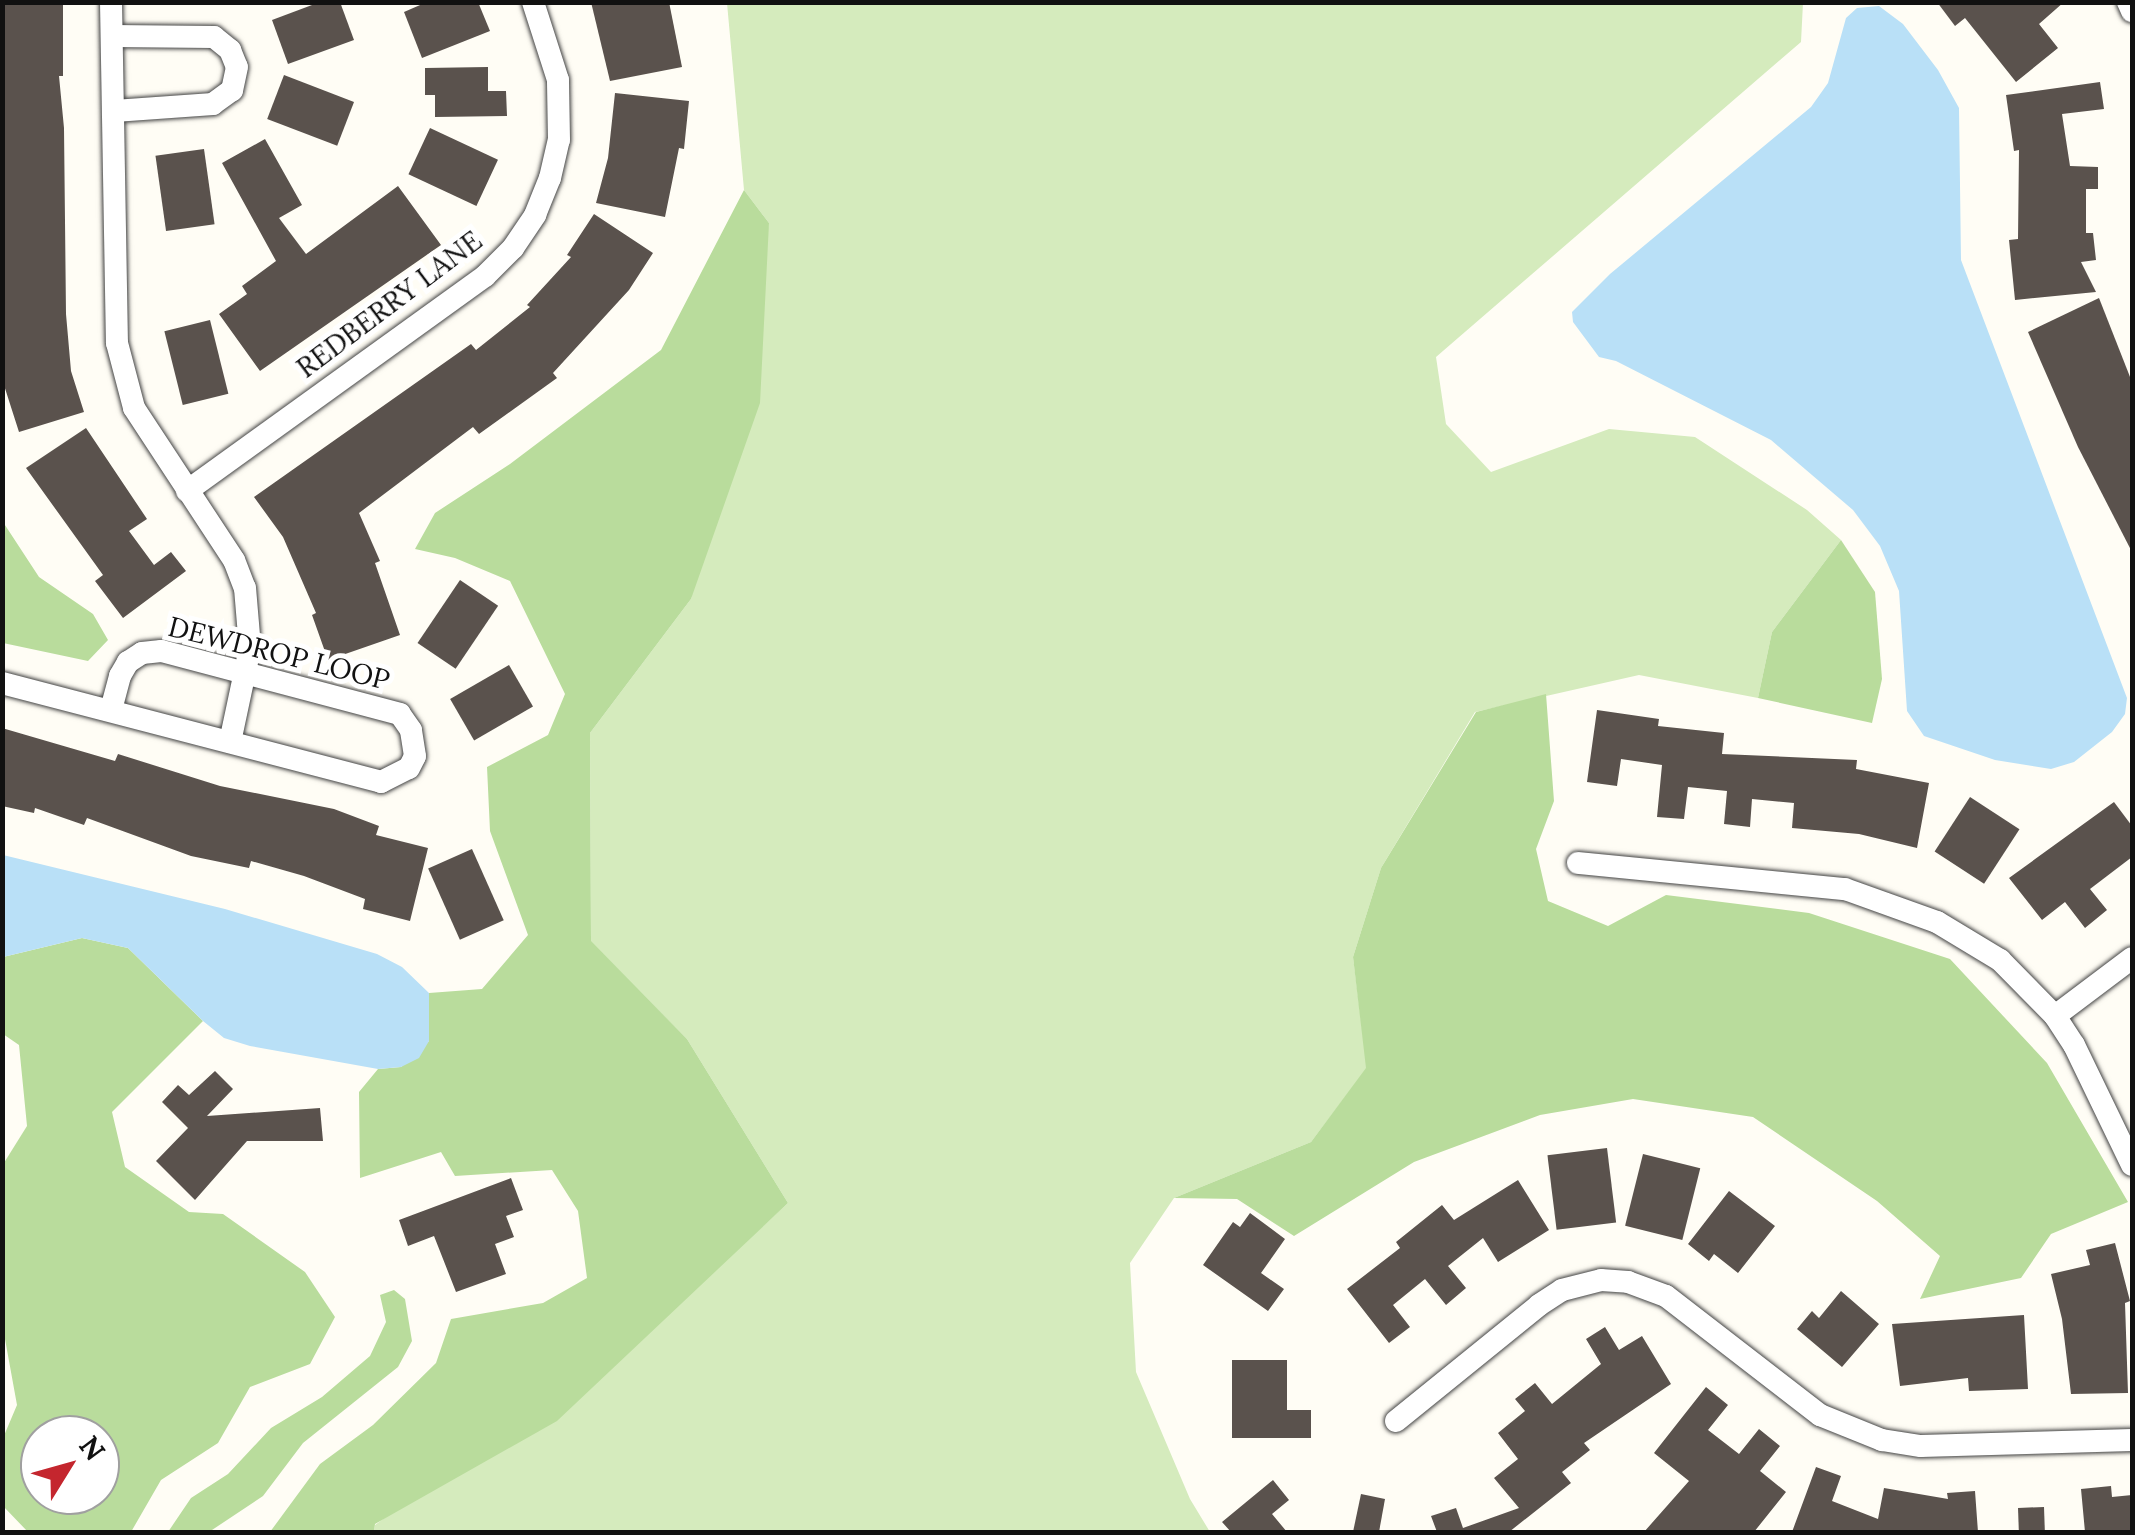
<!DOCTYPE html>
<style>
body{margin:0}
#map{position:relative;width:2135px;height:1535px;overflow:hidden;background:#fffdf5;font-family:Lora,serif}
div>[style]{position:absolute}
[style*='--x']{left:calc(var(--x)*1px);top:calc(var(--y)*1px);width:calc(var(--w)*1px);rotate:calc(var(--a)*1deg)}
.green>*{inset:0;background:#d5ebbd}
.forest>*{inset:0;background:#b9dc9c}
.water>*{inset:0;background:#b9e0f7}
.building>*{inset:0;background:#5a524d;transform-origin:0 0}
.roads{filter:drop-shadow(0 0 2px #444) drop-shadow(0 0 2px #444)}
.minor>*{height:22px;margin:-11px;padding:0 11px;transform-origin:11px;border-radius:11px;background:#fff}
span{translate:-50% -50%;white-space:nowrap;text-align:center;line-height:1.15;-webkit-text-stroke:10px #fff;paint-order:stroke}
.street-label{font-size:28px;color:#111}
.frame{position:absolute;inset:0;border:5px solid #111;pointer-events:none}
.north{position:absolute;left:20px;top:1415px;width:100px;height:100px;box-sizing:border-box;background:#fff;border:2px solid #a0a0a0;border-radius:50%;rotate:53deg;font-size:28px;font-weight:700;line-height:40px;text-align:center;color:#111}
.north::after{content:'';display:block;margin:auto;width:35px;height:45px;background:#c4262e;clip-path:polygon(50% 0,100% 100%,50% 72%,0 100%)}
</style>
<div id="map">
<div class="green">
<div style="clip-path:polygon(727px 3px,1803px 3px,1801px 42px,1436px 357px,1446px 424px,1491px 472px,1609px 429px,1695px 437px,1807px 510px,1841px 540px,1772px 632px,1758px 698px,1639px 675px,1475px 712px,1381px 868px,1353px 957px,1367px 1068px,1311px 1142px,1174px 1198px,1130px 1263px,1136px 1372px,1190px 1499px,1210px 1532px,374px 1532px,375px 1525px,687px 1296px,788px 1203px,687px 1039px,591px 942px,590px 733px,691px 599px,769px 223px,744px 190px)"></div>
</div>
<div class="forest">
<div style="clip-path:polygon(744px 190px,769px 223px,760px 403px,691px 599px,590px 733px,591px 941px,687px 1039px,788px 1203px,557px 1421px,375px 1524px,374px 1532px,270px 1532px,320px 1464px,373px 1425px,436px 1363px,451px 1319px,543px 1303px,587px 1278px,578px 1211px,552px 1170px,455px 1176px,441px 1152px,360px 1178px,359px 1092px,378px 1069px,401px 1067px,429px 1041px,429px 993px,482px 989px,528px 935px,490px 831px,487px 767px,548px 735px,565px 694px,510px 581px,455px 558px,415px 549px,435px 513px,510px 464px,661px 350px)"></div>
<div style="clip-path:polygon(3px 522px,39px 577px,93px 614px,108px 640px,88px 661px,3px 643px)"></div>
<div style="clip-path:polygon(1841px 540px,1875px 592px,1882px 679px,1872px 723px,1758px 698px,1772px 632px)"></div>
<div style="clip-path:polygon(1546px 694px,1554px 801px,1536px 849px,1548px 901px,1608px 926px,1666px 895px,1809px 913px,1950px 959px,2047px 1063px,2128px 1202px,2051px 1234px,2021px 1278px,1920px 1299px,1940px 1256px,1877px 1201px,1753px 1117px,1633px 1099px,1540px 1115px,1414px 1162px,1294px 1236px,1237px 1199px,1174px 1198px,1311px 1142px,1366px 1068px,1353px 957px,1381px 868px,1476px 712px)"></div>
<div style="clip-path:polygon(evenodd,82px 938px,128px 948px,203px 1021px,112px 1112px,125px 1167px,189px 1212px,223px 1214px,305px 1272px,335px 1317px,310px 1364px,250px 1387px,218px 1443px,161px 1480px,131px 1532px,28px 1532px,3px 1506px,3px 1438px,17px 1405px,3px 1328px,2px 1166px,27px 1126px,19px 1045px,3px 1034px,3px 957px,82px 938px,40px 1435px,100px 1435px,100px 1495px,40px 1495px,40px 1435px)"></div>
<div style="clip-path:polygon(394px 1290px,405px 1299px,412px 1341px,398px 1367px,303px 1443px,263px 1496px,209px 1532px,168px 1532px,191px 1498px,228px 1474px,271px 1428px,322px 1397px,370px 1356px,386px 1322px,380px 1295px)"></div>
</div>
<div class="water">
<div style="clip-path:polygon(1879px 6px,1903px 24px,1938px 70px,1959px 108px,1961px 260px,2127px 698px,2125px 714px,2112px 732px,2074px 762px,2051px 769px,1995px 760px,1924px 736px,1907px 711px,1899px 591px,1880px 546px,1853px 510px,1771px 440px,1616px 361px,1599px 357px,1573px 322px,1572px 312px,1610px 274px,1811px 107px,1828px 83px,1846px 18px,1857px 8px)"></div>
<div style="clip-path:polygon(3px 855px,225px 909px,377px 954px,402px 967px,429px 993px,429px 1041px,419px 1058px,401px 1067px,378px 1069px,250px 1046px,224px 1038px,203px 1021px,128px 948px,82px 938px,3px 957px)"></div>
</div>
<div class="building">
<div style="clip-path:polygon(2px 2px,63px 2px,63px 76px,59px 76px,64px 128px,66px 314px,71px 371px,84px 412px,19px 432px,2px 379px)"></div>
<div style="clip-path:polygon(320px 2px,340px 2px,354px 40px,288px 64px,272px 20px)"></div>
<div style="clip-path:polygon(427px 2px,478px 2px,490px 31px,422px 58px,404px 12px)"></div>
<div style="clip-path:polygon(591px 2px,669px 2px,682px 67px,610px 81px)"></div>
<div style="clip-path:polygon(1937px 2px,2064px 2px,2039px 24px,2058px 48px,2016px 82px,1965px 18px,1955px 26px)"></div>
<div style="clip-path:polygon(488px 67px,488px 91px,506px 91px,507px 116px,435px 117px,435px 95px,425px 95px,425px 68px)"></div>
<div style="left:284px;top:75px;width:75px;height:47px;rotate:21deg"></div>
<div style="clip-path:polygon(2100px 82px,2104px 109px,2062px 114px,2070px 166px,2098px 167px,2098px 189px,2086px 189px,2086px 233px,2093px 233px,2096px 260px,2081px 262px,2096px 292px,2015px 300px,2009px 240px,2018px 239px,2019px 150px,2014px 151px,2006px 95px)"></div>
<div style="clip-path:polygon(615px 93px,689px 101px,684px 149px,679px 148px,665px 217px,596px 203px,608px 158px)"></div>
<div style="left:430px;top:128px;width:75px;height:51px;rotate:25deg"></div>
<div style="clip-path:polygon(265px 139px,302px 205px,279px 218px,306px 254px,398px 186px,441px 245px,260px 371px,219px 314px,247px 294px,242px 286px,276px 261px,222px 163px)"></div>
<div style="left:204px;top:149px;width:76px;height:49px;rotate:82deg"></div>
<div style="clip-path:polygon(594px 214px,653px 253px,629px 290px,553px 373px,557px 378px,479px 434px,473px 427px,359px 513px,380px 561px,375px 563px,400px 635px,328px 660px,312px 615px,316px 613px,283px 537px,254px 497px,471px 344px,476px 350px,530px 307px,527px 305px,571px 257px,567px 255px)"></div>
<div style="clip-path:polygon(2099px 298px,2132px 382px,2132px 552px,2078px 447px,2028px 332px)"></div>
<div style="left:210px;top:320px;width:76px;height:47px;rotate:76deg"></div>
<div style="clip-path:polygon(86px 428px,147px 519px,129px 531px,154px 565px,171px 552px,186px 571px,123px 618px,95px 581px,103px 575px,26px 468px)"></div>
<div style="left:460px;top:580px;width:46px;height:76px;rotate:34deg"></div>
<div style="left:509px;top:665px;width:48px;height:68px;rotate:60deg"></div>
<div style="clip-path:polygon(1597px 710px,1659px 719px,1658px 726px,1724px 733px,1722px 754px,1857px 760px,1856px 769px,1929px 783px,1917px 848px,1859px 834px,1792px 828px,1794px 803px,1752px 799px,1750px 827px,1724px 824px,1727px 791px,1688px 787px,1684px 819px,1657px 817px,1662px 765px,1621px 759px,1617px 786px,1587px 782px)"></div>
<div style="clip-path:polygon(2px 728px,115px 761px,118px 754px,220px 786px,334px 809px,379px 826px,376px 835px,428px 848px,410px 921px,363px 909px,365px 899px,304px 876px,251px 861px,249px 868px,191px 856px,87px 818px,84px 825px,35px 808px,34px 813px,2px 806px)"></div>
<div style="left:1970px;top:797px;width:59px;height:65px;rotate:33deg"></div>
<div style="clip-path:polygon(2114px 802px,2132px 826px,2132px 857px,2090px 889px,2107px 910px,2085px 928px,2065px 902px,2042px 920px,2009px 878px)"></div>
<div style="left:472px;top:849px;width:78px;height:48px;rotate:66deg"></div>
<div style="clip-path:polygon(215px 1071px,233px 1089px,207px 1116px,320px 1108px,323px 1141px,247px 1141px,195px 1200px,156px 1161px,188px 1128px,162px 1102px,178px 1085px,189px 1095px)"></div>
<div style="left:1607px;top:1148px;width:75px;height:60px;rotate:83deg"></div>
<div style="left:1643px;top:1154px;width:59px;height:74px;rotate:14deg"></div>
<div style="clip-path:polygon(511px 1178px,523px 1210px,506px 1216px,514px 1237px,495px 1244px,506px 1274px,456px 1292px,434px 1236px,408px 1246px,399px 1220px)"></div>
<div style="clip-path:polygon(1518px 1180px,1549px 1230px,1498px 1262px,1483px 1238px,1448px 1266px,1466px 1288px,1446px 1305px,1425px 1279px,1393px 1305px,1410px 1327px,1389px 1343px,1347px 1289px,1400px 1248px,1396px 1242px,1442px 1205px,1454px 1220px)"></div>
<div style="clip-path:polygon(1729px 1191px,1775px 1226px,1738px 1273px,1714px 1254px,1709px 1261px,1688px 1244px)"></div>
<div style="clip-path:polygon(1250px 1213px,1285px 1239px,1261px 1273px,1284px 1289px,1268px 1311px,1203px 1265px,1233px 1222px,1240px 1227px)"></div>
<div style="clip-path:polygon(2115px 1243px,2130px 1301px,2125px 1303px,2128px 1393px,2071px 1394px,2062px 1319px,2051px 1274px,2090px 1265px,2086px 1250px)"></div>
<div style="clip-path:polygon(1841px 1291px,1879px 1324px,1842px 1367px,1797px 1329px,1812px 1311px,1819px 1318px)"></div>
<div style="clip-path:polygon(2024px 1315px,2028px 1389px,1969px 1391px,1968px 1378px,1900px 1386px,1892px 1324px)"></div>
<div style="clip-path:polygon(1605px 1327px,1619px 1350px,1642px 1336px,1671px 1384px,1584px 1443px,1590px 1450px,1562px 1472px,1571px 1483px,1509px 1532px,1437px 1532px,1431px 1516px,1456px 1508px,1463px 1528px,1519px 1508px,1494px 1478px,1518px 1459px,1498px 1433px,1525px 1411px,1515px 1399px,1535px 1383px,1552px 1404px,1601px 1364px,1586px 1339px)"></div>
<div style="clip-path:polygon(1232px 1360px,1287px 1360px,1287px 1410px,1311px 1410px,1311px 1438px,1232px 1438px)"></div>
<div style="clip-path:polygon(1706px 1387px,1728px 1405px,1708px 1430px,1739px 1454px,1759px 1429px,1780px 1446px,1760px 1471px,1786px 1492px,1754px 1532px,1644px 1532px,1689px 1481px,1654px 1453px)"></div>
<div style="clip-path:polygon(1816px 1467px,1841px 1476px,1832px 1501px,1878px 1519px,1884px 1488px,1948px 1499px,1947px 1493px,1975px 1491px,1978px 1532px,1792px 1532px)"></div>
<div style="clip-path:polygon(1273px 1480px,1289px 1500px,1272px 1514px,1287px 1532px,1231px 1532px,1222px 1522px)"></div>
<div style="clip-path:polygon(2111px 1486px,2112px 1497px,2132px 1495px,2132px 1532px,2085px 1532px,2081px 1489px)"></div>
<div style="clip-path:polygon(1361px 1494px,1385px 1499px,1379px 1532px,1353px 1532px)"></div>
<div style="left:2044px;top:1507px;width:25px;height:26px;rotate:88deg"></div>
</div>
<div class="roads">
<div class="minor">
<div style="--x:111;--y:2;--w:341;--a:89"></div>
<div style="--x:117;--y:343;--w:67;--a:75.3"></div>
<div style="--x:134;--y:408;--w:182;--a:56.7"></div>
<div style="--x:234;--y:560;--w:30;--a:69"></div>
<div style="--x:245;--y:588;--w:60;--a:85.2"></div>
<div style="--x:250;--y:648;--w:96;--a:102"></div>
<div style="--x:2128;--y:2;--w:10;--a:66"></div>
<div style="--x:112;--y:36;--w:102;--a:0.6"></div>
<div style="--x:214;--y:37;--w:21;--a:39"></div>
<div style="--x:230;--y:50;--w:18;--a:68"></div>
<div style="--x:237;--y:67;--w:24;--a:102"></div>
<div style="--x:232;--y:90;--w:24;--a:144"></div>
<div style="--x:213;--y:104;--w:99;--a:176"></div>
<div style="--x:187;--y:491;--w:367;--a:-35.8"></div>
<div style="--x:485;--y:276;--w:40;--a:-45"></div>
<div style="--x:513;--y:248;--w:40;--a:-56"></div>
<div style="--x:535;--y:215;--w:40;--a:-68"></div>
<div style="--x:550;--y:178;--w:39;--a:-77"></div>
<div style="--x:559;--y:140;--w:60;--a:-91"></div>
<div style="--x:558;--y:80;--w:82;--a:-107.8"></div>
<div style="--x:2;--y:683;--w:392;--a:14.6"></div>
<div style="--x:381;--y:782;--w:31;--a:-27"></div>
<div style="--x:409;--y:768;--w:13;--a:-63"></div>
<div style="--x:415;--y:756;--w:26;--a:-99"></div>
<div style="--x:411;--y:730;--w:19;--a:-125"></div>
<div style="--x:400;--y:714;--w:247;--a:-165.2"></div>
<div style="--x:161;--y:651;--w:19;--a:174"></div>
<div style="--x:142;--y:653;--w:17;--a:147"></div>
<div style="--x:128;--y:662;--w:16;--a:120"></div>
<div style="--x:120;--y:676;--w:35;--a:105"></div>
<div style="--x:1578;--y:863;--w:268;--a:5.6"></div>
<div style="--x:1845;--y:889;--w:98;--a:19.7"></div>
<div style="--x:1937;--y:922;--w:74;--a:31.1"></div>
<div style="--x:2000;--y:960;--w:78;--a:45.5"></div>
<div style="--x:2055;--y:1016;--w:35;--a:57"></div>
<div style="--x:2074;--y:1045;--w:133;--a:64.2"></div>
<div style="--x:2055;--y:1016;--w:96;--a:-37"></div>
<div style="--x:1396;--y:1421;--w:184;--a:-39"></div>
<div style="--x:1539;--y:1305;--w:27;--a:-33"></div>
<div style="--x:1562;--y:1290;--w:40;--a:-14.4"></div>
<div style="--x:1601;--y:1280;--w:27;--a:4"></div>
<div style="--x:1628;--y:1282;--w:40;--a:20.2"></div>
<div style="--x:1666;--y:1296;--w:195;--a:37.7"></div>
<div style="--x:1820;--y:1415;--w:67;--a:22"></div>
<div style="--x:1882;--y:1440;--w:39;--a:9"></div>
<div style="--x:1921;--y:1446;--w:211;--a:-1.6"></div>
</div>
</div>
<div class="street-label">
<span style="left:389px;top:304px;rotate:-37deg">REDBERRY LANE</span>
<span style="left:279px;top:653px;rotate:14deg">DEWDROP LOOP</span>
</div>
<div class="frame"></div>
<div class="north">N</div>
</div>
